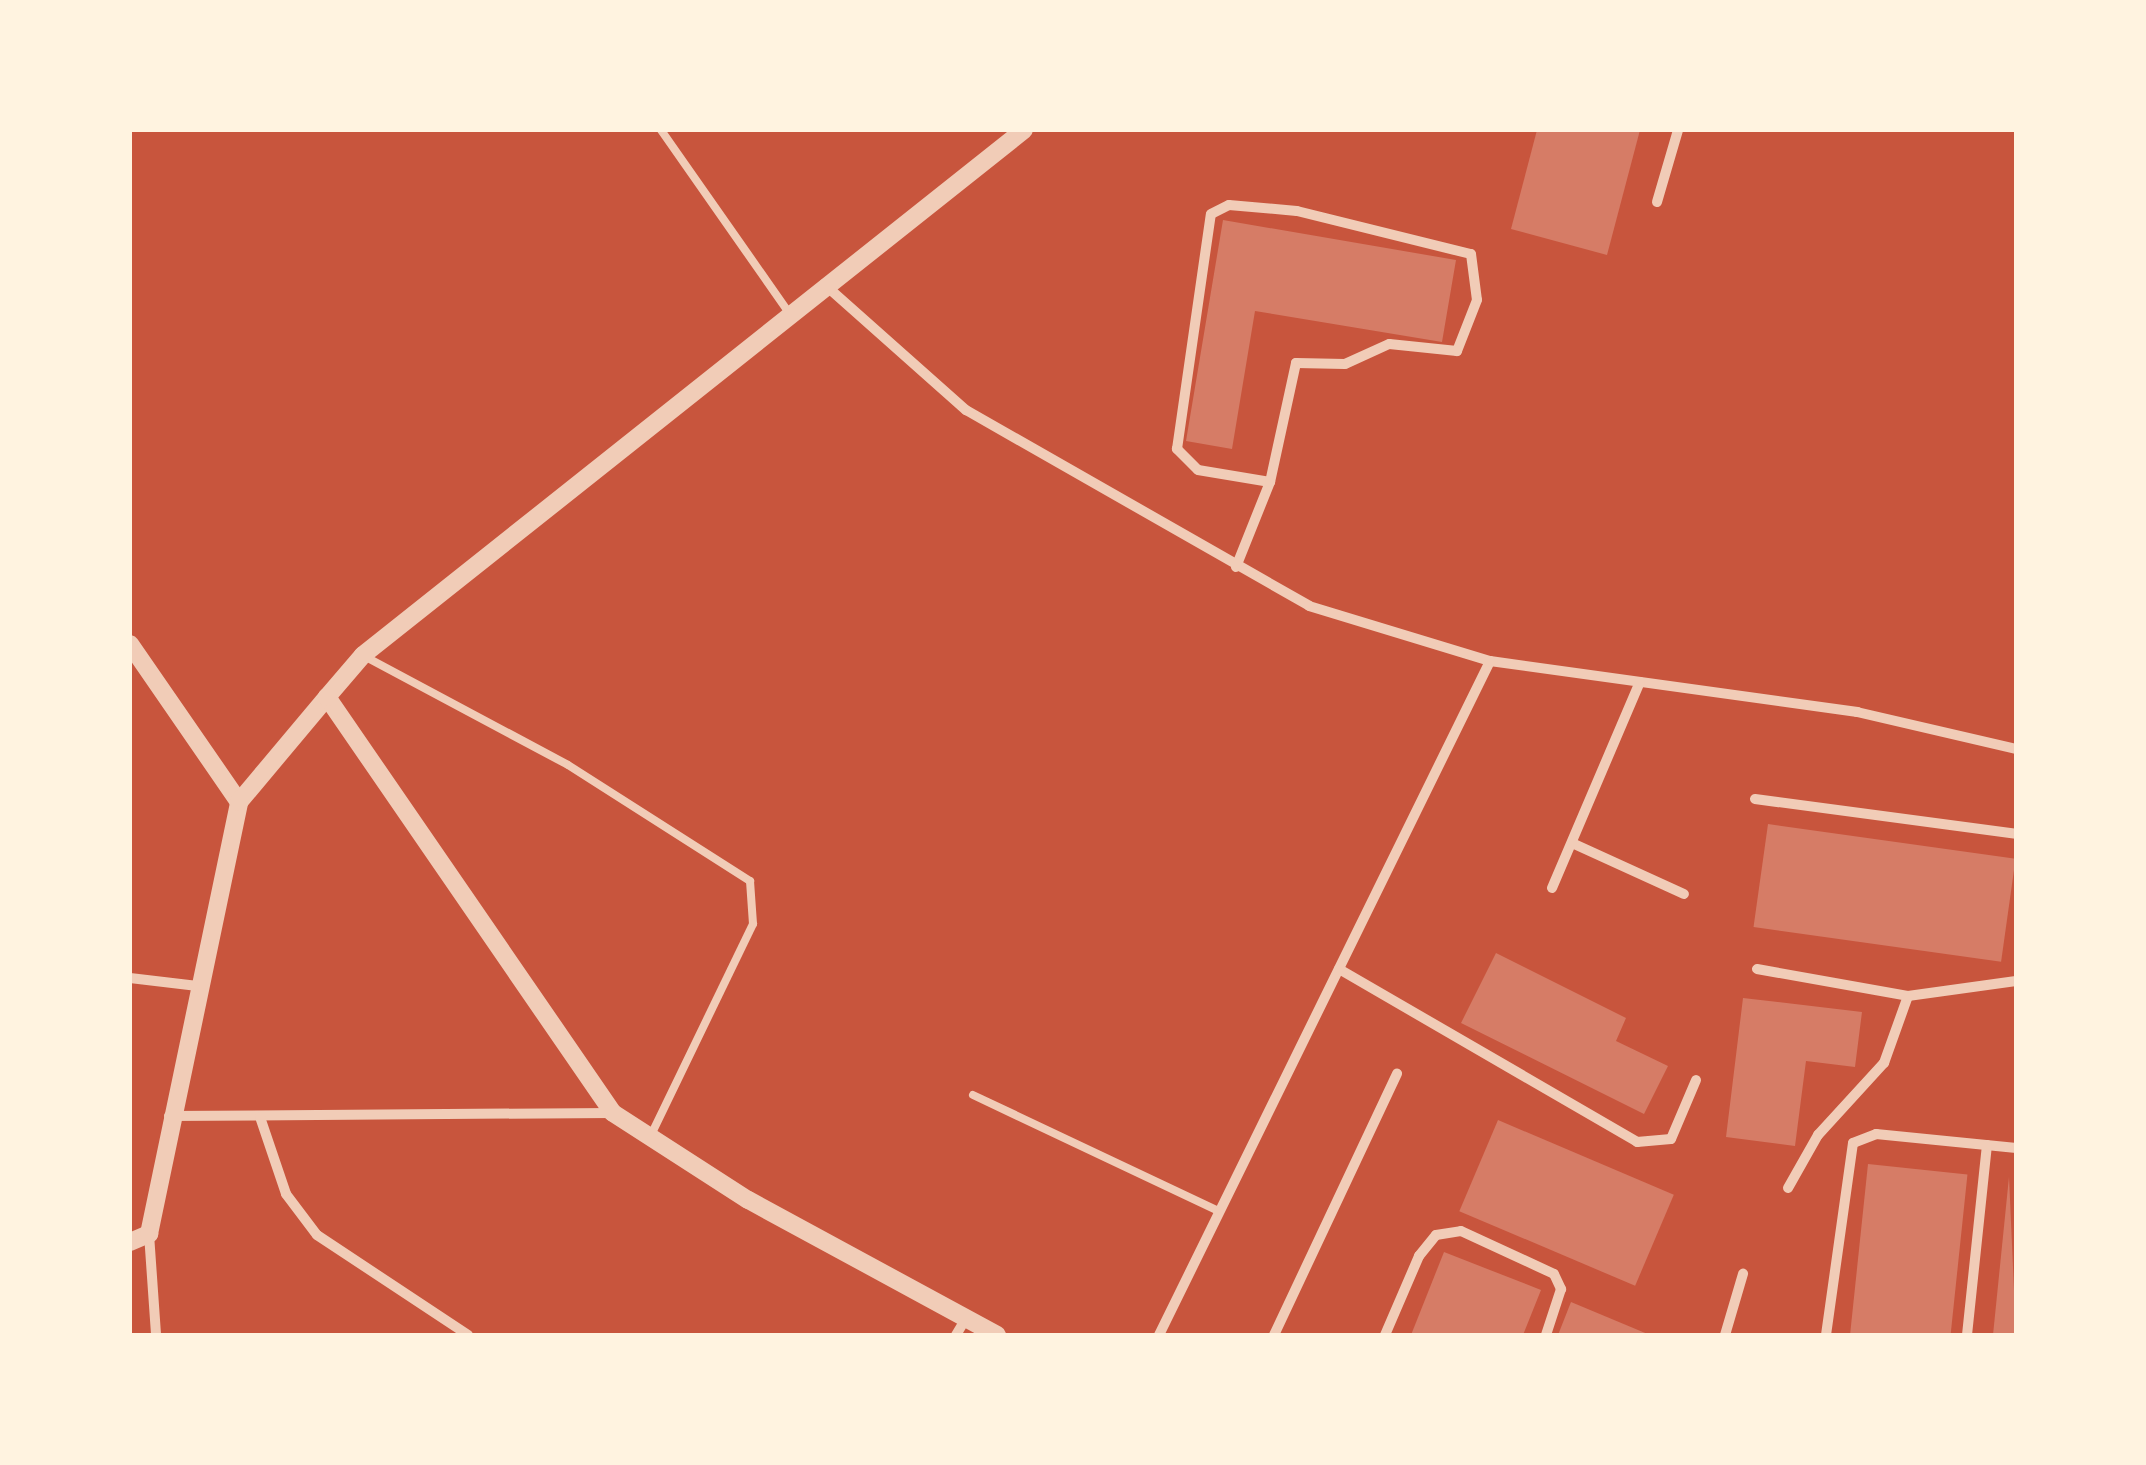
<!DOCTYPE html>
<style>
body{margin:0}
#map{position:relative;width:2146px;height:1465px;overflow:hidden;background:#c8553d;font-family:Barlow,sans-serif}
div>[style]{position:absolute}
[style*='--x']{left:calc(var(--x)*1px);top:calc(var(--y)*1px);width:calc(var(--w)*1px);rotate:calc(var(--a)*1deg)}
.building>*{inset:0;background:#d67c66;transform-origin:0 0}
.service>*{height:8px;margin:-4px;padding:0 4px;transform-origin:4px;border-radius:4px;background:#f1ccb7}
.minor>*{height:10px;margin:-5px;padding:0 5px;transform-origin:5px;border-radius:5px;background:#f1ccb7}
.tertiary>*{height:18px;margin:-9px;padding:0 9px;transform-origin:9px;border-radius:9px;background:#f1ccb7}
span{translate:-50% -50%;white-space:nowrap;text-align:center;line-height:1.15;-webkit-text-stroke:10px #fff3e0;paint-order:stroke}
.frame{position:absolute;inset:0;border:132px solid #fff3e0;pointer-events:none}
</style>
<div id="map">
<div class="building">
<div style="clip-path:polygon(1537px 130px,1640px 130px,1607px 255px,1511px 229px)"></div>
<div style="clip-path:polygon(1223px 220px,1456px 260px,1442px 342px,1255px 311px,1232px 449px,1186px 441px)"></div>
<div style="left:1768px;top:824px;width:250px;height:104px;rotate:8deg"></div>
<div style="clip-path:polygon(1496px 953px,1626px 1018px,1616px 1041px,1668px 1066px,1644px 1114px,1461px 1023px)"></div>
<div style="clip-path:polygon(1743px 998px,1862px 1012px,1855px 1067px,1806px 1061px,1795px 1146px,1726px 1137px)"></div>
<div style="left:1498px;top:1120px;width:191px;height:99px;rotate:23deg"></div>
<div style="left:1868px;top:1164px;width:100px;height:172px;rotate:6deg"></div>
<div style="clip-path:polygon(2009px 1177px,2016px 1335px,1993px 1335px)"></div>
<div style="clip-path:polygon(1444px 1252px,1541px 1290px,1523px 1335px,1411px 1335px)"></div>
<div style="clip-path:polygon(1571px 1302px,1650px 1335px,1558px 1335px)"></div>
</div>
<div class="service">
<div style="--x:661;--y:130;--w:223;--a:55"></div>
<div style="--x:364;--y:656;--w:231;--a:28.1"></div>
<div style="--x:568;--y:765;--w:216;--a:32.5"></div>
<div style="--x:750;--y:881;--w:43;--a:86"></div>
<div style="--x:753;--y:924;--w:234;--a:115.8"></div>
<div style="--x:973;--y:1095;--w:273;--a:25.3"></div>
</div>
<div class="minor">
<div style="--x:1657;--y:202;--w:75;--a:-73.7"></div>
<div style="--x:824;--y:284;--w:190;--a:41.6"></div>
<div style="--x:966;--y:410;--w:395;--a:29.7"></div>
<div style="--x:1309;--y:606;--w:189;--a:16.9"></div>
<div style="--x:1490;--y:661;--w:371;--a:7.9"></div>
<div style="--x:1857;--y:712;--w:163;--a:13.1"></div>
<div style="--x:1236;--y:567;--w:92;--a:-68.2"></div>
<div style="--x:1270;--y:482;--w:73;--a:-170.5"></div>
<div style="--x:1198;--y:470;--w:30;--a:-135"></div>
<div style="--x:1177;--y:449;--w:237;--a:-81.8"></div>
<div style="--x:1211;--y:214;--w:20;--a:-27"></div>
<div style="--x:1229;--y:205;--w:68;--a:5"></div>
<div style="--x:1297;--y:211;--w:179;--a:13.9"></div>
<div style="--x:1471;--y:254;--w:46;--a:82.6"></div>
<div style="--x:1477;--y:300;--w:55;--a:111.4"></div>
<div style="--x:1457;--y:351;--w:68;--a:-174.1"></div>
<div style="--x:1389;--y:344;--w:48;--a:155.6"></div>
<div style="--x:1345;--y:364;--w:49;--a:-178.8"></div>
<div style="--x:1296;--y:363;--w:122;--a:102.3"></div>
<div style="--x:1755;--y:799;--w:263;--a:7.6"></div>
<div style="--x:1572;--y:843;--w:123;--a:24.5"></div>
<div style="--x:1552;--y:888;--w:224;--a:-66.9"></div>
<div style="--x:1339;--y:969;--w:345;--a:30.1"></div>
<div style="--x:1637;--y:1142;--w:34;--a:-5"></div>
<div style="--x:1671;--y:1139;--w:64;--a:-67"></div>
<div style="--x:1757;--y:969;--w:153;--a:10.1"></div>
<div style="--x:1908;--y:996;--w:109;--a:-7.9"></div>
<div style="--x:130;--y:978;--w:68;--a:6.7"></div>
<div style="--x:169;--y:1116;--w:443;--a:-0.4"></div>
<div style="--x:260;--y:1117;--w:81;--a:71.3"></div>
<div style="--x:286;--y:1194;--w:51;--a:52.9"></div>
<div style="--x:317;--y:1235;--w:181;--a:33.5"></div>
<div style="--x:1788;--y:1188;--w:61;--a:-60.5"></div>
<div style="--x:1818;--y:1135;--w:98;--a:-47.5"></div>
<div style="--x:1884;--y:1063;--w:71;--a:-70.3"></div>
<div style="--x:149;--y:1234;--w:101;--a:86"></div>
<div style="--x:956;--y:1335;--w:23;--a:-59"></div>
<div style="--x:1159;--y:1335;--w:751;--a:-63.84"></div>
<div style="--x:1274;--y:1335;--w:289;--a:-64.8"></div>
<div style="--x:1385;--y:1335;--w:86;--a:-66.7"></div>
<div style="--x:1419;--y:1256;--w:27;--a:-51"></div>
<div style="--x:1436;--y:1235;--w:25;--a:-9"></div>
<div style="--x:1461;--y:1231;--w:102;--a:24.8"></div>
<div style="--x:1554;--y:1274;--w:17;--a:65"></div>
<div style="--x:1561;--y:1289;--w:48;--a:108.1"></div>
<div style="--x:1725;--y:1335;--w:64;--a:-73.6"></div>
<div style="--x:1826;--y:1335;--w:194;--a:-82"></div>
<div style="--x:1853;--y:1143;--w:25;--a:-21"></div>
<div style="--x:1876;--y:1134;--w:141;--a:5.7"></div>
<div style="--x:1967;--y:1335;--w:191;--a:-84"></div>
</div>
<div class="tertiary">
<div style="--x:130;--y:644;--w:192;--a:55.4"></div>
<div style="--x:130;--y:1242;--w:21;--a:-23"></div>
<div style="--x:149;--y:1234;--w:441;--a:-78.2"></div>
<div style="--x:239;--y:802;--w:137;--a:-50"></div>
<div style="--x:997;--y:1335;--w:283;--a:-151.5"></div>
<div style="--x:748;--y:1200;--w:161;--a:-147.2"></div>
<div style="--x:613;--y:1113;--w:505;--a:-124.51"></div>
<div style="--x:327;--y:697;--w:55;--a:-49.4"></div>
<div style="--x:363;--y:655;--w:844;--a:-38.46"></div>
</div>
<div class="frame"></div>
</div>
